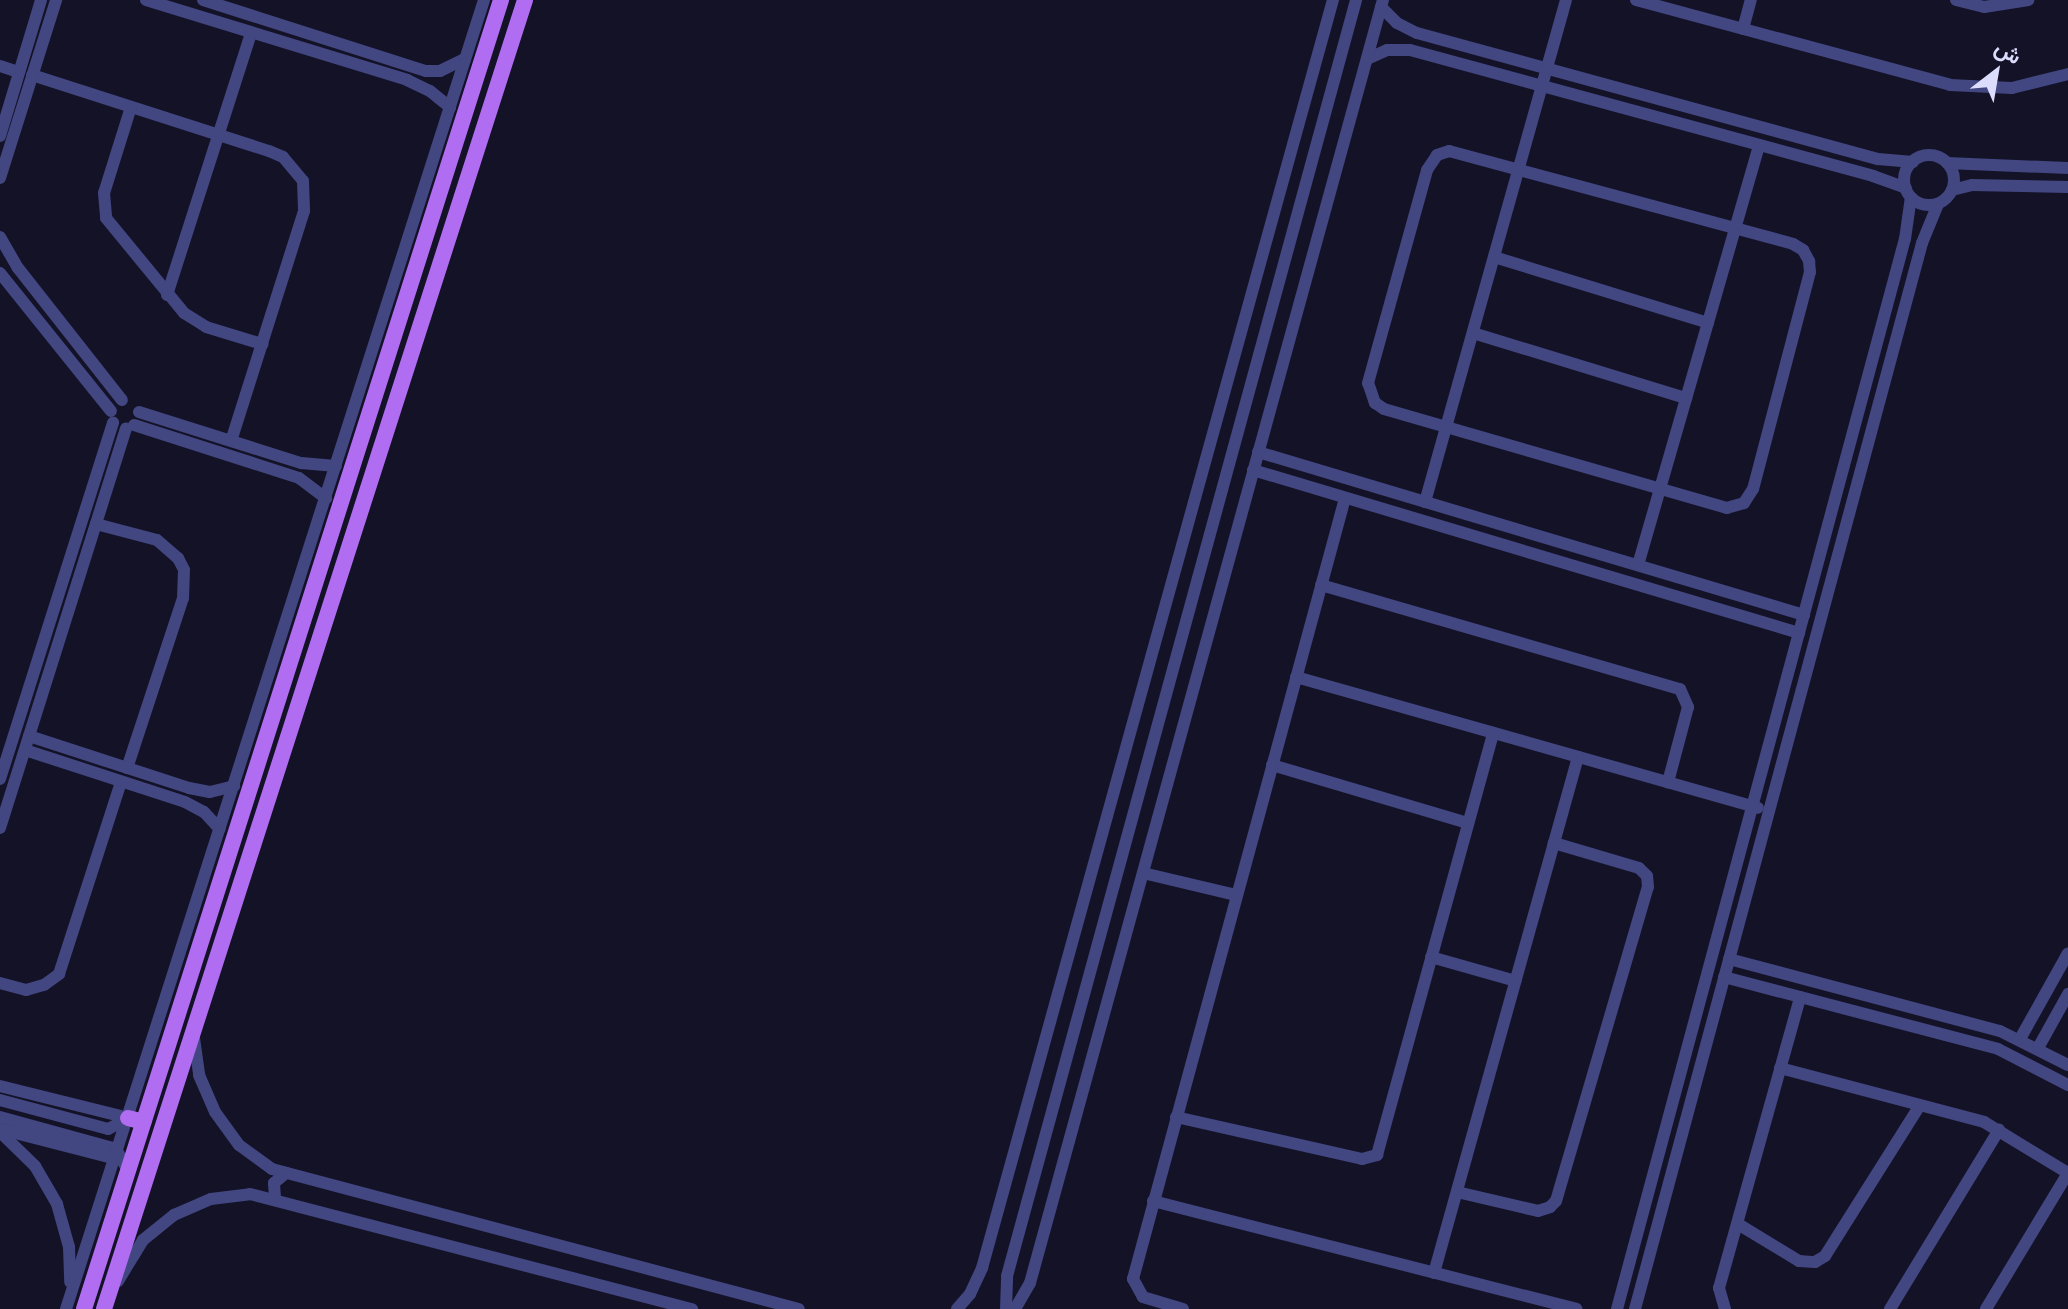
<!DOCTYPE html>
<meta charset="utf-8">
<style>
body{margin:0}
#map{position:relative;width:2068px;height:1309px;overflow:hidden;background:#141227;font-family:"Asap Condensed",Vazirmatn,sans-serif}
div>[style]{position:absolute}
[style*='--x']{left:calc(var(--x)*1px);top:calc(var(--y)*1px);width:calc(var(--w)*1px);rotate:calc(var(--a)*1deg)}
.minor>*{height:12px;margin:-6px;padding:0 6px;transform-origin:6px;border-radius:6px;background:#424681}
.minor>.ring{margin:-6px;padding:0;box-sizing:content-box;background:none;border:12px solid #424681;border-radius:50%}
.major>*{height:16px;margin:-8px;padding:0 8px;transform-origin:8px;border-radius:8px;background:#b16df1}
span{translate:-50% -50%;white-space:nowrap;text-align:center;line-height:1.15;-webkit-text-stroke:6px #141227;paint-order:stroke}
.north{position:absolute;left:1956px;top:32px;width:80px;height:80px;-webkit-text-stroke:6px #141227;paint-order:stroke;rotate:31deg;font-size:22px;font-weight:700;line-height:32px;text-align:center;color:#dcdcfc}
.north::after{content:'';display:block;margin:auto;width:28px;height:36px;background:#dcdcfc;clip-path:polygon(50% 0,100% 100%,50% 72%,0 100%)}
</style>
<div id="map">
<div class="minor">
<div style="--x:146;--y:0;--w:273;--a:17"></div>
<div style="--x:407;--y:80;--w:25;--a:26"></div>
<div style="--x:430;--y:91;--w:26;--a:39"></div>
<div style="--x:203;--y:0;--w:234;--a:17.7"></div>
<div style="--x:426;--y:71;--w:14;--a:0"></div>
<div style="--x:440;--y:71;--w:28;--a:-26"></div>
<div style="--x:1636;--y:0;--w:325;--a:15.1"></div>
<div style="--x:1950;--y:85;--w:62;--a:2.8"></div>
<div style="--x:2012;--y:88;--w:58;--a:-14"></div>
<div style="--x:1956;--y:0;--w:29;--a:14"></div>
<div style="--x:1984;--y:7;--w:45;--a:-9"></div>
<div style="--x:1381;--y:7;--w:23;--a:45"></div>
<div style="--x:1397;--y:23;--w:22;--a:27"></div>
<div style="--x:1417;--y:33;--w:478;--a:15.3"></div>
<div style="--x:1878;--y:159;--w:35;--a:5"></div>
<div style="--x:1743;--y:29;--w:30;--a:-75"></div>
<div style="--x:1367;--y:59;--w:22;--a:-24"></div>
<div style="--x:1387;--y:50;--w:23;--a:0"></div>
<div style="--x:1410;--y:50;--w:480;--a:15.2"></div>
<div style="--x:1873;--y:176;--w:35;--a:20"></div>
<div style="--x:0;--y:66;--w:20;--a:18"></div>
<div style="--x:32;--y:75;--w:249;--a:17.8"></div>
<div style="--x:269;--y:151;--w:15;--a:23"></div>
<div style="--x:283;--y:157;--w:31;--a:50"></div>
<div style="--x:303;--y:181;--w:30;--a:88"></div>
<div style="--x:304;--y:211;--w:241;--a:107.6"></div>
<div style="--x:131;--y:107;--w:90;--a:107.4"></div>
<div style="--x:104;--y:193;--w:25;--a:85"></div>
<div style="--x:106;--y:218;--w:123;--a:50.6"></div>
<div style="--x:184;--y:313;--w:26;--a:32"></div>
<div style="--x:206;--y:327;--w:59;--a:16.9"></div>
<div style="--x:0;--y:136;--w:142;--a:-73.2"></div>
<div style="--x:1449;--y:151;--w:356;--a:15.1"></div>
<div style="--x:1793;--y:244;--w:12;--a:31"></div>
<div style="--x:1803;--y:250;--w:13;--a:61"></div>
<div style="--x:1809;--y:261;--w:11;--a:85"></div>
<div style="--x:1810;--y:272;--w:224;--a:104.7"></div>
<div style="--x:1753;--y:489;--w:17;--a:123"></div>
<div style="--x:1744;--y:503;--w:18;--a:164"></div>
<div style="--x:1727;--y:508;--w:357;--a:-163.9"></div>
<div style="--x:1384;--y:409;--w:11;--a:-146"></div>
<div style="--x:1375;--y:403;--w:21;--a:-109"></div>
<div style="--x:1368;--y:383;--w:221;--a:-74.5"></div>
<div style="--x:1427;--y:170;--w:18;--a:-56"></div>
<div style="--x:1437;--y:155;--w:13;--a:-18"></div>
<div class="ring" style="left:1904px;top:155px;width:38px;height:38px"></div>
<div style="--x:1947;--y:163;--w:121;--a:2.4"></div>
<div style="--x:0;--y:178;--w:187;--a:-72.5"></div>
<div style="--x:1952;--y:190;--w:21;--a:-14"></div>
<div style="--x:1972;--y:185;--w:96;--a:1.2"></div>
<div style="--x:0;--y:237;--w:36;--a:60"></div>
<div style="--x:18;--y:268;--w:168;--a:51.8"></div>
<div style="--x:1494;--y:257;--w:224;--a:17.1"></div>
<div style="--x:0;--y:273;--w:177;--a:51.2"></div>
<div style="--x:167;--y:295;--w:275;--a:-72.2"></div>
<div style="--x:1473;--y:333;--w:223;--a:17"></div>
<div style="--x:139;--y:412;--w:170;--a:17.5"></div>
<div style="--x:301;--y:463;--w:35;--a:5"></div>
<div style="--x:134;--y:425;--w:173;--a:17.8"></div>
<div style="--x:299;--y:478;--w:34;--a:37"></div>
<div style="--x:1258;--y:452;--w:570;--a:16.62"></div>
<div style="--x:1253;--y:470;--w:570;--a:16.62"></div>
<div style="--x:1425;--y:502;--w:521;--a:-74.31"></div>
<div style="--x:96;--y:524;--w:63;--a:14.7"></div>
<div style="--x:157;--y:540;--w:28;--a:41"></div>
<div style="--x:178;--y:558;--w:13;--a:63"></div>
<div style="--x:184;--y:570;--w:28;--a:92"></div>
<div style="--x:183;--y:598;--w:179;--a:108.2"></div>
<div style="--x:1638;--y:565;--w:437;--a:-73.9"></div>
<div style="--x:1321;--y:585;--w:374;--a:16.2"></div>
<div style="--x:1680;--y:689;--w:20;--a:66"></div>
<div style="--x:1688;--y:707;--w:78;--a:104.9"></div>
<div style="--x:1296;--y:677;--w:480;--a:15.8"></div>
<div style="--x:29;--y:736;--w:168;--a:18"></div>
<div style="--x:189;--y:788;--w:21;--a:11"></div>
<div style="--x:210;--y:792;--w:25;--a:-14"></div>
<div style="--x:25;--y:750;--w:168;--a:18"></div>
<div style="--x:185;--y:802;--w:21;--a:28"></div>
<div style="--x:204;--y:812;--w:23;--a:47"></div>
<div style="--x:1272;--y:765;--w:204;--a:16.5"></div>
<div style="--x:0;--y:779;--w:374;--a:-72.4"></div>
<div style="--x:0;--y:828;--w:419;--a:-72.5"></div>
<div style="--x:1143;--y:873;--w:96;--a:13.3"></div>
<div style="--x:1431;--y:957;--w:88;--a:15.8"></div>
<div style="--x:1729;--y:959;--w:280;--a:14.9"></div>
<div style="--x:2000;--y:1031;--w:76;--a:26.6"></div>
<div style="--x:1724;--y:977;--w:283;--a:14.7"></div>
<div style="--x:1998;--y:1049;--w:79;--a:27.2"></div>
<div style="--x:0;--y:983;--w:27;--a:15"></div>
<div style="--x:26;--y:990;--w:19;--a:-16"></div>
<div style="--x:44;--y:985;--w:19;--a:-36"></div>
<div style="--x:59;--y:974;--w:202;--a:-72.1"></div>
<div style="--x:194;--y:1038;--w:37;--a:82"></div>
<div style="--x:199;--y:1075;--w:40;--a:66.6"></div>
<div style="--x:215;--y:1112;--w:41;--a:54"></div>
<div style="--x:239;--y:1145;--w:41;--a:36"></div>
<div style="--x:272;--y:1169;--w:545;--a:14.88"></div>
<div style="--x:2020;--y:1039;--w:98;--a:-60.8"></div>
<div style="--x:2038;--y:1048;--w:62;--a:-60.9"></div>
<div style="--x:1780;--y:1068;--w:211;--a:14.8"></div>
<div style="--x:1984;--y:1122;--w:98;--a:31.3"></div>
<div style="--x:2068;--y:1173;--w:159;--a:121.1"></div>
<div style="--x:0;--y:1086;--w:132;--a:14"></div>
<div style="--x:0;--y:1100;--w:112;--a:15"></div>
<div style="--x:108;--y:1129;--w:20;--a:-27"></div>
<div style="--x:0;--y:1117;--w:120;--a:15.4"></div>
<div style="--x:116;--y:1149;--w:25;--a:61"></div>
<div style="--x:1176;--y:1117;--w:191;--a:12.7"></div>
<div style="--x:1362;--y:1159;--w:16;--a:-15"></div>
<div style="--x:1377;--y:1155;--w:438;--a:-74.6"></div>
<div style="--x:0;--y:1129;--w:117;--a:14.4"></div>
<div style="--x:0;--y:1132;--w:49;--a:44.2"></div>
<div style="--x:35;--y:1166;--w:44;--a:59.9"></div>
<div style="--x:57;--y:1204;--w:45;--a:74.4"></div>
<div style="--x:69;--y:1247;--w:35;--a:88"></div>
<div style="--x:1457;--y:1192;--w:83;--a:13.2"></div>
<div style="--x:1538;--y:1211;--w:13;--a:-18"></div>
<div style="--x:1550;--y:1207;--w:8;--a:-45"></div>
<div style="--x:1556;--y:1201;--w:327;--a:-73.7"></div>
<div style="--x:1648;--y:887;--w:11;--a:-95"></div>
<div style="--x:1647;--y:876;--w:11;--a:-135"></div>
<div style="--x:1639;--y:868;--w:89;--a:-163.6"></div>
<div style="--x:275;--y:1198;--w:15;--a:-94"></div>
<div style="--x:274;--y:1183;--w:16;--a:-40"></div>
<div style="--x:1153;--y:1201;--w:437;--a:14.3"></div>
<div style="--x:1738;--y:1224;--w:71;--a:31.2"></div>
<div style="--x:1799;--y:1261;--w:16;--a:4"></div>
<div style="--x:1815;--y:1262;--w:12;--a:-31"></div>
<div style="--x:1825;--y:1256;--w:178;--a:-57.8"></div>
<div style="--x:1434;--y:1273;--w:536;--a:-74.41"></div>
<div style="--x:118;--y:1281;--w:48;--a:-58.6"></div>
<div style="--x:143;--y:1240;--w:40;--a:-39"></div>
<div style="--x:174;--y:1215;--w:40;--a:-23.4"></div>
<div style="--x:211;--y:1199;--w:39;--a:-7"></div>
<div style="--x:250;--y:1194;--w:457;--a:14.6"></div>
<div style="--x:66;--y:1309;--w:1374;--a:-72.29"></div>
<div style="--x:957;--y:1309;--w:20;--a:-49"></div>
<div style="--x:970;--y:1294;--w:29;--a:-65"></div>
<div style="--x:982;--y:1268;--w:1316;--a:-74.53"></div>
<div style="--x:1006;--y:1309;--w:33;--a:-88"></div>
<div style="--x:1007;--y:1276;--w:1323;--a:-74.7"></div>
<div style="--x:1015;--y:1309;--w:30;--a:-60"></div>
<div style="--x:1030;--y:1283;--w:1331;--a:-74.62"></div>
<div style="--x:1183;--y:1309;--w:42;--a:-163.3"></div>
<div style="--x:1143;--y:1297;--w:21;--a:-119"></div>
<div style="--x:1133;--y:1279;--w:809;--a:-74.81"></div>
<div style="--x:1617;--y:1309;--w:1108;--a:-74.94"></div>
<div style="--x:1905;--y:239;--w:42;--a:-81.9"></div>
<div style="--x:1635;--y:1309;--w:1104;--a:-74.93"></div>
<div style="--x:1922;--y:243;--w:42;--a:-67.7"></div>
<div style="--x:1725;--y:1309;--w:22;--a:-106"></div>
<div style="--x:1719;--y:1288;--w:302;--a:-74.4"></div>
<div style="--x:1890;--y:1309;--w:210;--a:-58.7"></div>
</div>
<div class="major">
<div style="--x:128;--y:1118;--w:16;--a:14"></div>
<div style="--x:84;--y:1309;--w:1374;--a:-72.33"></div>
<div style="--x:104;--y:1309;--w:1375;--a:-72.17"></div>
</div>
<div class="north">ش</div>
</div>
